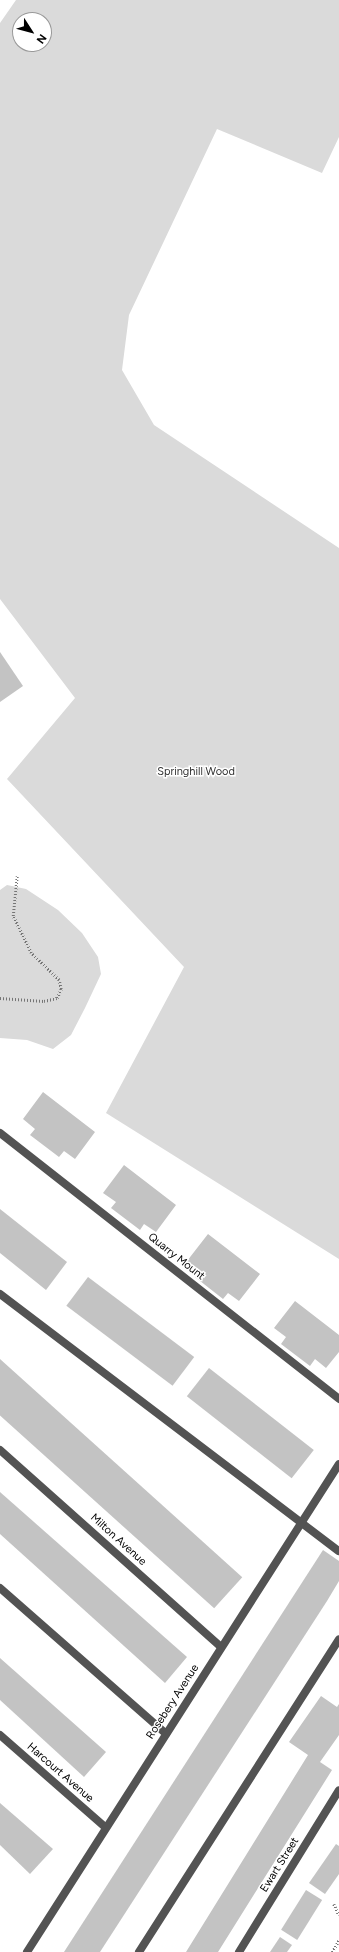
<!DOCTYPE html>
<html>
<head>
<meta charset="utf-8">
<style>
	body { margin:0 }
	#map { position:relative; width:339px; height:1952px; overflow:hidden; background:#fff; font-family:Figtree,sans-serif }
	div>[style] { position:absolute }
	.green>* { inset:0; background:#dadada }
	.building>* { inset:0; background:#c3c3c3; transform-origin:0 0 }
	.path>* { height:2.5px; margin-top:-1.25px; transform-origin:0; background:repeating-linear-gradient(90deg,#757575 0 1px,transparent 0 3px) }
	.service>* { height:8px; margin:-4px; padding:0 4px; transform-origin:4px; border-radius:4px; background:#535353 }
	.minor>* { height:8px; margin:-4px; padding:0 4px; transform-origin:4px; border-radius:4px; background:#535353 }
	span { translate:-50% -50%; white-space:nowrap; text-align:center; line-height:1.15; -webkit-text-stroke:3px #fff; paint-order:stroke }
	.park-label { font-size:11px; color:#313131 }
	.street-label { font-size:11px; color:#000 }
	.north { position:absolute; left:12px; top:12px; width:40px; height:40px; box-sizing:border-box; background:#fff; border:1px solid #999; border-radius:50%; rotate:126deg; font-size:11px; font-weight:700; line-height:16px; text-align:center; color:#000 }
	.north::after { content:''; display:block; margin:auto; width:14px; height:18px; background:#000; clip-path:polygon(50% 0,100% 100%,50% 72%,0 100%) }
</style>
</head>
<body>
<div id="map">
	<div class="green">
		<div style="clip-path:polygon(evenodd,16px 0,339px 0,339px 137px,322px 173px,217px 129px,129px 315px,122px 370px,154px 425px,339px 548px,339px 1259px,106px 1113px,184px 967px,7px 779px,75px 698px,0 599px,0 23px,16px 0,20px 20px,44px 20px,44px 44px,20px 44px,20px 20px)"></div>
		<div style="clip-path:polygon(7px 885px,26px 889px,58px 910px,82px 933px,98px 957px,101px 974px,85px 1008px,71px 1035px,53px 1049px,27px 1040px,0 1038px,0 890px)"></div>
	</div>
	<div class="building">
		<div style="clip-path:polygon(0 652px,23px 686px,0 702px)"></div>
		<div style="clip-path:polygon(43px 1092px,95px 1132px,75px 1159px,64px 1151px,59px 1157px,30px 1135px,35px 1129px,23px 1119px)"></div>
		<div style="clip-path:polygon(124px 1165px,176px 1205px,156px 1232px,144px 1224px,140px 1230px,111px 1208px,116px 1202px,103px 1193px)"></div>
		<div style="clip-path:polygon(0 1209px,67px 1262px,46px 1290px,0 1253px)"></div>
		<div style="clip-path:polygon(208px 1234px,260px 1274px,239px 1301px,228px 1293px,223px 1299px,195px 1277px,199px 1270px,187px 1261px)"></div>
		<div style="left:88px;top:1277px;width:133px;height:36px;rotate:37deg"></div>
		<div style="clip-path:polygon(295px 1301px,339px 1335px,339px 1352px,326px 1368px,315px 1359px,310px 1366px,281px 1344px,286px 1337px,274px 1328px)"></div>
		<div style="left:0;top:1359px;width:326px;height:42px;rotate:42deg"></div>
		<div style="left:209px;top:1368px;width:133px;height:36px;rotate:38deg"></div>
		<div style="clip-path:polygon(0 1492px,187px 1657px,165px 1683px,0 1534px)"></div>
		<div style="clip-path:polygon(323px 1550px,339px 1561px,339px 1581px,327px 1601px,100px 1952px,64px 1952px)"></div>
		<div style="clip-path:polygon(0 1658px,106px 1752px,84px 1777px,0 1700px)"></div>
		<div style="clip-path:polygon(321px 1696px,337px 1707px,339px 1704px,339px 1735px,320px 1762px,332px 1770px,218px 1952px,186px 1952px,308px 1755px,289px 1742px)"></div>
		<div style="clip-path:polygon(0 1803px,53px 1849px,30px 1874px,0 1845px)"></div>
		<div style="clip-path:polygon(336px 1844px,339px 1846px,339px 1874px,325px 1894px,309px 1883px)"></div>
		<div style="left:306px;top:1890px;width:19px;height:47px;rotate:32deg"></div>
		<div style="clip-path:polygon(280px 1937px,292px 1945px,287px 1952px,270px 1952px)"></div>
	</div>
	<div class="path">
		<div style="left:0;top:998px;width:44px;rotate:3.9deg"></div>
		<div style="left:44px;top:1001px;width:13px;rotate:-13deg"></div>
		<div style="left:57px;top:998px;width:10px;rotate:-66deg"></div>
		<div style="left:61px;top:989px;width:9px;rotate:-103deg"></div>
		<div style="left:59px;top:980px;width:39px;rotate:-136deg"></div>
		<div style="left:31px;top:953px;width:41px;rotate:-115.9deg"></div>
		<div style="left:13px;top:916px;width:40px;rotate:-84.3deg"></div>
		<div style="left:334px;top:1904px;width:12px;rotate:66deg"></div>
		<div style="left:332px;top:1952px;width:14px;rotate:-60deg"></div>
	</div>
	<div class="service">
		<div style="left:0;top:1294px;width:425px;rotate:37.2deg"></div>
		<div style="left:0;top:1588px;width:221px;rotate:41.3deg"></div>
		<div style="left:139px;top:1952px;width:371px;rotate:-57.4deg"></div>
	</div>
	<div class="minor">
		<div style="left:0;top:1133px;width:431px;rotate:38.1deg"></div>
		<div style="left:0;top:1450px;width:296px;rotate:41.7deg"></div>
		<div style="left:0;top:1735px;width:140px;rotate:41.2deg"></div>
		<div style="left:27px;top:1952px;width:579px;rotate:-57.41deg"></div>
		<div style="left:239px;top:1952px;width:190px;rotate:-58.3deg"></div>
	</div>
	<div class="park-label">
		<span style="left:196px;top:772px">Springhill Wood</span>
	</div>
	<div class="street-label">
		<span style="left:176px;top:1257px;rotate:38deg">Quarry Mount</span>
		<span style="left:118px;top:1540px;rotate:42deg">Milton Avenue</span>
		<span style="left:173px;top:1702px;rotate:-57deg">Rosebery Avenue</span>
		<span style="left:60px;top:1773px;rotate:41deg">Harcourt Avenue</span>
		<span style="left:280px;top:1865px;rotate:-58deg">Ewart Street</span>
	</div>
	<div class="north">N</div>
</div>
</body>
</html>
